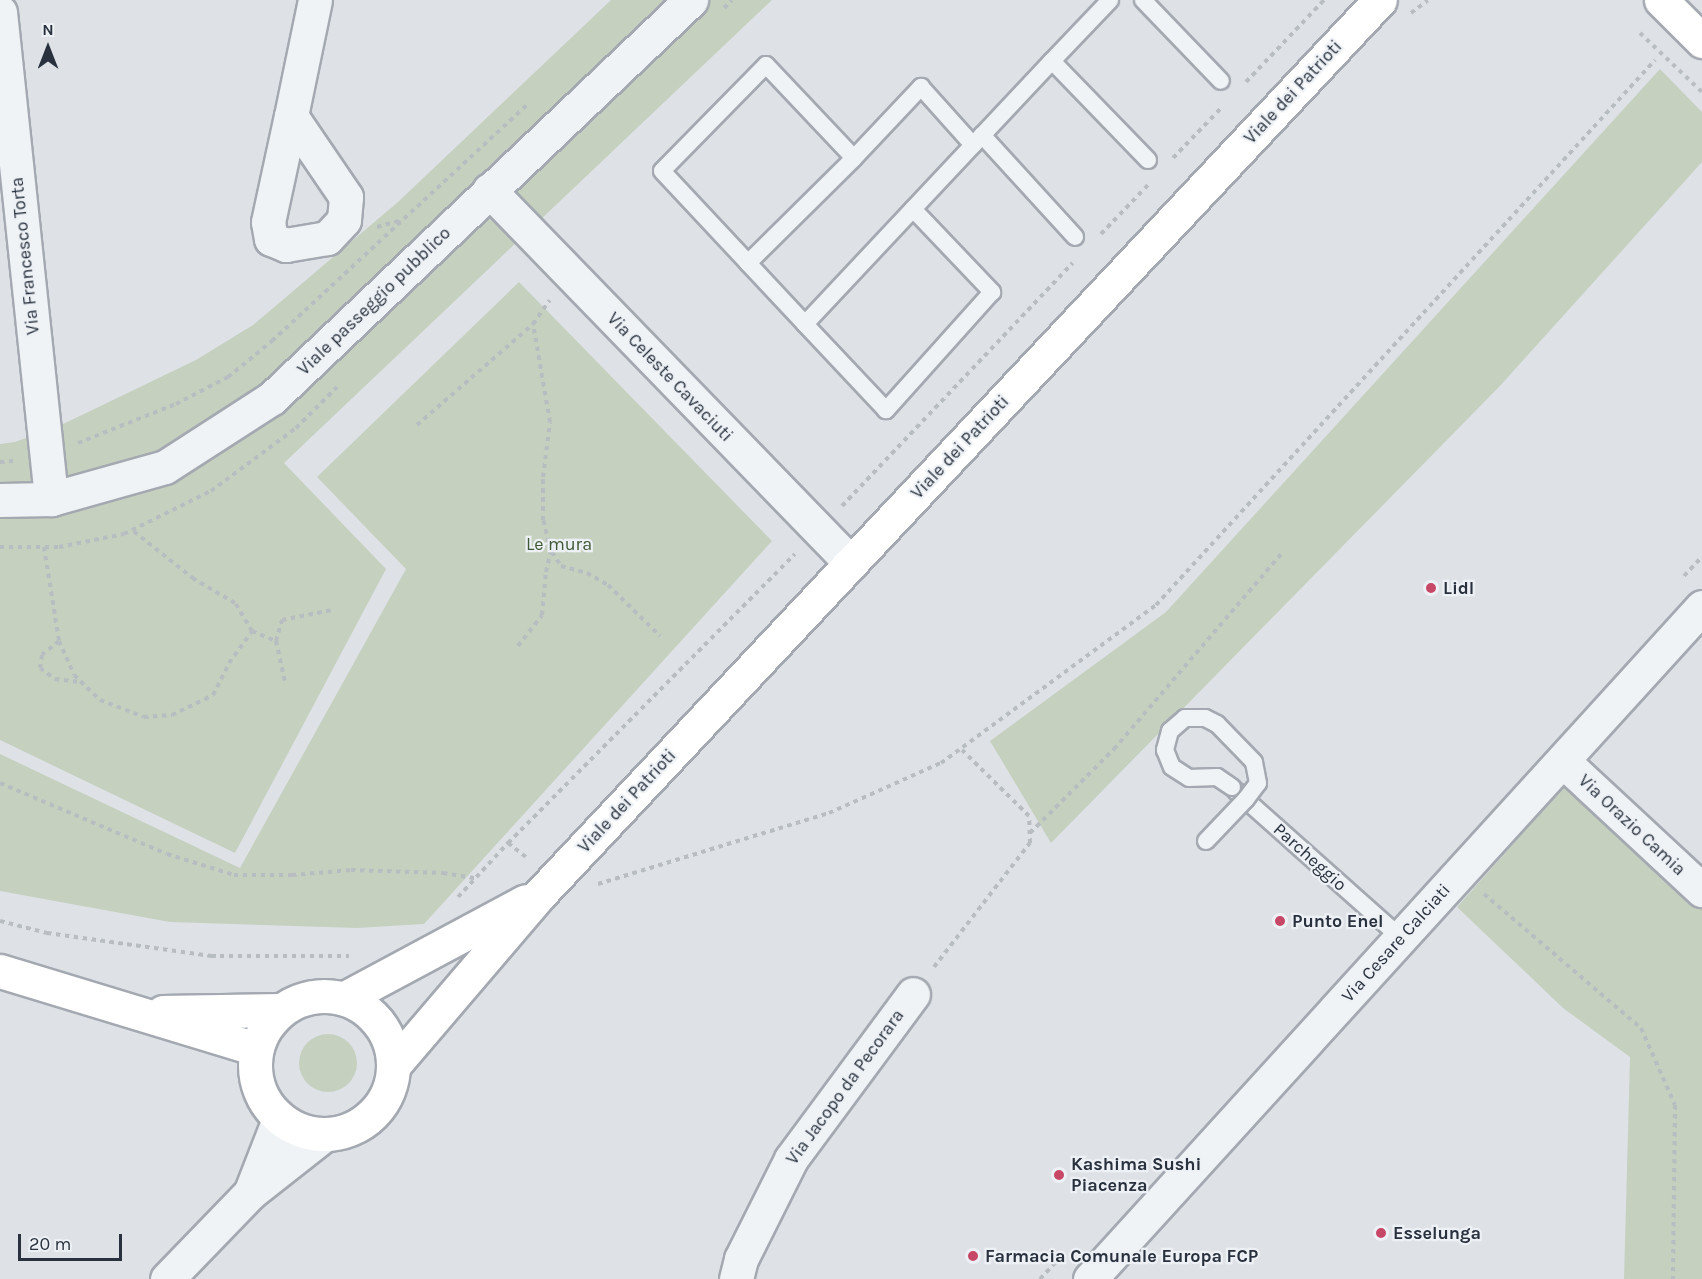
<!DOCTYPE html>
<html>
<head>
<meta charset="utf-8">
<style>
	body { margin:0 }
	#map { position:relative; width:1702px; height:1279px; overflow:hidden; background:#dee2e7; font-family:Karla,sans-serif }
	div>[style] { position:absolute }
	.green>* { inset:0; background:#c5d0bf }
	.round { border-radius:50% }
	.path>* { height:4px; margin-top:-2px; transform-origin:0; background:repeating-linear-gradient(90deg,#b8bdc1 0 4.5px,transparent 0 9px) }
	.roads { filter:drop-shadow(2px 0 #a4a9b1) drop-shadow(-2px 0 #a4a9b1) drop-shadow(0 2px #a4a9b1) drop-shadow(0 -2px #a4a9b1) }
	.lane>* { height:16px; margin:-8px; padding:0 8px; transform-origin:8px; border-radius:8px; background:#f0f3f5 }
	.street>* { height:33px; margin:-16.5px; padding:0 16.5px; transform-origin:16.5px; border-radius:16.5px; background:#f0f3f5 }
	.secondary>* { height:33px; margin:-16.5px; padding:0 16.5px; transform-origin:16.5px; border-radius:16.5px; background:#fff }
	.secondary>.ring { margin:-16.5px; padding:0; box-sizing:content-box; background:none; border:33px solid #fff; border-radius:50% }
	.path-bridge>* { height:4px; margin-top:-2px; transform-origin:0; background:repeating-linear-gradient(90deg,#b8bdc1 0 4.5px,transparent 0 9px) }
	.bridges { filter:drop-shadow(2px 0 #a4a9b1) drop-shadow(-2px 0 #a4a9b1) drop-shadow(0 2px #a4a9b1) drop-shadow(0 -2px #a4a9b1) }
	.lane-bridge>* { height:16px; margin:-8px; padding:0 8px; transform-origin:8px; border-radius:8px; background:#f0f3f5 }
	.dots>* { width:16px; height:16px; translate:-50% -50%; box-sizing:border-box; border:3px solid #edf1f5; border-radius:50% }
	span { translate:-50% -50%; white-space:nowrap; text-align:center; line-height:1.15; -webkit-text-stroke:4.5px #edf1f5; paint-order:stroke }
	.street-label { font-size:18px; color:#28313d }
	.park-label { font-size:18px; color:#3f5836 }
	.poi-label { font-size:18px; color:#28313d; font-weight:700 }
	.left { translate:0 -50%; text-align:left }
	.north { position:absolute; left:18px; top:18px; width:60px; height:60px; -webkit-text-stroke:4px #edf1f5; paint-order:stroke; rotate:0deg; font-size:16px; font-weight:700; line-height:24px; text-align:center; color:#28313d }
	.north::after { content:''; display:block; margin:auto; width:21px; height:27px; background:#28313d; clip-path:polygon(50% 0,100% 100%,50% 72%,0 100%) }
	.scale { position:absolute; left:18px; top:1234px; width:104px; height:27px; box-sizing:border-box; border:3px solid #28313d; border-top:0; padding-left:8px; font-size:18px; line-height:21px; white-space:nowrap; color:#28313d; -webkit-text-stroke:4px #edf1f5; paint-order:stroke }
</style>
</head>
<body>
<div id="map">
	<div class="green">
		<div style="clip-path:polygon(611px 0,772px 0,284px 463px,386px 569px,235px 853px,0 740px,0 444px,15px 442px,59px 426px,196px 360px,253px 325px,398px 202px)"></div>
		<div style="clip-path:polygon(1660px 69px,1702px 112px,1702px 162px,1499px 387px,1051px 843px,990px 741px,1166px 612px)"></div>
		<div style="clip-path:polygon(519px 282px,772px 541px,424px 924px,357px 928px,170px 922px,0 891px,0 754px,240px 868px,406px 569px,317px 477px)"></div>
		<div style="clip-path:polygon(1571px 779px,1702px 898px,1702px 1279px,1624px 1279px,1630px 1057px,1563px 1008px,1457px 907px)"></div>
		<div class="round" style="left:299px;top:1034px;width:58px;height:58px"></div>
	</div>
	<div class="path">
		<div style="left:724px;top:8px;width:11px;rotate:-45deg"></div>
		<div style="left:1411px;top:13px;width:21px;rotate:-37deg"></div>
		<div style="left:1246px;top:82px;width:113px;rotate:-46.4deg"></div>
		<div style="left:1173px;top:158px;width:71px;rotate:-46.1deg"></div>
		<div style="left:377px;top:227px;width:26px;rotate:-16deg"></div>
		<div style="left:1101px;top:234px;width:68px;rotate:-46.2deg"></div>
		<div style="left:417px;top:425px;width:154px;rotate:-41deg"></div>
		<div style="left:78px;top:443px;width:105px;rotate:-21.7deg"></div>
		<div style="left:176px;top:404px;width:59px;rotate:-27.4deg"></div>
		<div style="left:228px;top:377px;width:57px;rotate:-39.3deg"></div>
		<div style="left:272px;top:341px;width:350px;rotate:-42.8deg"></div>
		<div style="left:0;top:462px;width:13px;rotate:-4deg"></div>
		<div style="left:842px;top:506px;width:335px;rotate:-46.5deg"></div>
		<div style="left:0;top:547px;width:59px"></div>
		<div style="left:59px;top:547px;width:66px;rotate:-11.3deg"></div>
		<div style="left:124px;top:534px;width:97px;rotate:-26.3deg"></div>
		<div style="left:211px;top:491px;width:106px;rotate:-36.5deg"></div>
		<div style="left:296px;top:428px;width:58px;rotate:-45deg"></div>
		<div style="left:44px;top:547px;width:95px;rotate:80.9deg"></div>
		<div style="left:59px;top:641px;width:37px;rotate:66deg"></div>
		<div style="left:74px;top:675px;width:36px;rotate:44deg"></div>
		<div style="left:100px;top:700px;width:47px;rotate:21.1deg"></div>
		<div style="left:144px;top:717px;width:28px;rotate:-4deg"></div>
		<div style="left:172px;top:715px;width:46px;rotate:-26deg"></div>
		<div style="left:213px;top:695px;width:36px;rotate:-63deg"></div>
		<div style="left:229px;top:663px;width:39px;rotate:-54deg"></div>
		<div style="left:252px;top:631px;width:33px;rotate:-121deg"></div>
		<div style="left:235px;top:603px;width:48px;rotate:-149.7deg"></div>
		<div style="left:194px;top:579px;width:79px;rotate:-141.7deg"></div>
		<div style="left:552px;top:552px;width:17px;rotate:57deg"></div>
		<div style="left:561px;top:566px;width:27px;rotate:15deg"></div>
		<div style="left:587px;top:573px;width:24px;rotate:30deg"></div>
		<div style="left:608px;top:585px;width:73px;rotate:44.4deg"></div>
		<div style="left:1684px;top:576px;width:26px;rotate:-47deg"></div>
		<div style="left:252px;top:631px;width:26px;rotate:23deg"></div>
		<div style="left:276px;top:641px;width:22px;rotate:-74deg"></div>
		<div style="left:282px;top:620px;width:51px;rotate:-11.3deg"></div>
		<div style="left:59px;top:641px;width:22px;rotate:141deg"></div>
		<div style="left:42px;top:655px;width:13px;rotate:99deg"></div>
		<div style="left:40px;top:668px;width:19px;rotate:36deg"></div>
		<div style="left:55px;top:679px;width:26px;rotate:7deg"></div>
		<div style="left:276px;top:641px;width:42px;rotate:77.6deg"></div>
		<div style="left:518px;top:646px;width:39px;rotate:-52deg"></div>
		<div style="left:542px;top:615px;width:43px;rotate:-84.7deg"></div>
		<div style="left:546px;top:572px;width:22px;rotate:-77deg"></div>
		<div style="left:551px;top:551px;width:32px;rotate:-104deg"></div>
		<div style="left:543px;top:520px;width:43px;rotate:-90deg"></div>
		<div style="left:543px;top:477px;width:55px;rotate:-82.7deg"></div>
		<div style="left:550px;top:422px;width:99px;rotate:-99.8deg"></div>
		<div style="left:533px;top:324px;width:29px;rotate:-55deg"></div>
		<div style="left:0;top:783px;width:181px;rotate:23deg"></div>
		<div style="left:167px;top:854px;width:70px;rotate:17.4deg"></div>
		<div style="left:234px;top:875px;width:58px"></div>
		<div style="left:292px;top:875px;width:59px;rotate:-4.8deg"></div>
		<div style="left:351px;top:870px;width:92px;rotate:1.9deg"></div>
		<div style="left:443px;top:873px;width:33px;rotate:9deg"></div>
		<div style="left:1030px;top:833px;width:119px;rotate:-45deg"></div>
		<div style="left:1114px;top:749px;width:258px;rotate:-49.4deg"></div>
		<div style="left:508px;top:843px;width:407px;rotate:-45.2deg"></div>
		<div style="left:598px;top:884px;width:242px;rotate:-17.1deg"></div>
		<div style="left:829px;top:813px;width:123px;rotate:-24.1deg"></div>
		<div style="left:941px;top:763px;width:267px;rotate:-36.3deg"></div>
		<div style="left:1156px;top:605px;width:739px;rotate:-47.52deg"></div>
		<div style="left:1484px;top:894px;width:206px;rotate:40.5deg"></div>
		<div style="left:1641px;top:1028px;width:84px;rotate:66.2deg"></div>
		<div style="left:1675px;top:1105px;width:174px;rotate:90.7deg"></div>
		<div style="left:458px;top:897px;width:74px;rotate:-47.2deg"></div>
		<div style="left:508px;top:843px;width:24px;rotate:38deg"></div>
		<div style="left:0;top:921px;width:49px;rotate:14.3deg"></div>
		<div style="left:47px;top:933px;width:166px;rotate:8deg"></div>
		<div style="left:211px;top:956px;width:138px"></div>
		<div style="left:934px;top:967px;width:157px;rotate:-52.3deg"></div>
		<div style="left:1030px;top:843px;width:27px;rotate:-92deg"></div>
		<div style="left:1029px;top:816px;width:94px;rotate:-135.4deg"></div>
		<div style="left:1040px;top:1279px;width:34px;rotate:-47deg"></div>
	</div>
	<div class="roads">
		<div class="lane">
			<div style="left:1143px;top:0;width:112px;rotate:46.1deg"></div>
			<div style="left:1052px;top:61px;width:138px;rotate:45.9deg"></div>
			<div style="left:982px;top:135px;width:138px;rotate:47.6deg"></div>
			<div style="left:854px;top:158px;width:98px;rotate:-46.7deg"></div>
			<div style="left:921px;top:87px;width:78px;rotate:48.1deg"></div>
			<div style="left:913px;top:209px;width:115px;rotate:46.4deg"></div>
			<div style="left:992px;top:292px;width:159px;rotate:131.9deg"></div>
			<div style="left:886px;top:410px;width:118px;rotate:-133.3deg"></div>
			<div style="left:805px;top:324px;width:361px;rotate:-46.8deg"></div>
			<div style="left:1052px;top:61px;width:84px;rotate:-46.4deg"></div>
			<div style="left:748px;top:263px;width:149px;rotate:-44.7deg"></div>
			<div style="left:854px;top:158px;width:128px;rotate:-133.4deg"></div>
			<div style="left:766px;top:65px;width:148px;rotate:134.5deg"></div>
			<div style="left:662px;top:171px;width:126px;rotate:46.9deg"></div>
			<div style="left:748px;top:263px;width:83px;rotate:46.9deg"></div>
			<div style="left:1236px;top:791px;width:221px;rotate:41.7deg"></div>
		</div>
		<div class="street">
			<div style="left:0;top:12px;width:490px;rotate:84deg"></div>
			<div style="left:291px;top:116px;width:98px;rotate:55.8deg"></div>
			<div style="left:346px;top:197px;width:23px;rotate:95deg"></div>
			<div style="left:344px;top:220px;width:25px;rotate:133deg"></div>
			<div style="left:327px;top:238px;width:42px;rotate:170.3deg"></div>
			<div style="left:286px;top:245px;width:16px;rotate:-158deg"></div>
			<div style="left:271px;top:239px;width:17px;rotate:-100deg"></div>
			<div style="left:268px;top:222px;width:108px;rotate:-77.8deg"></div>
			<div style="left:291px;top:116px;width:118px;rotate:-78.3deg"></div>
			<div style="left:489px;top:190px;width:520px;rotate:45.86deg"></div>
			<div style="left:0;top:500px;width:51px;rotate:-1.1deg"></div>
			<div style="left:51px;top:499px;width:118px;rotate:-15.7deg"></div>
			<div style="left:165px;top:467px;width:127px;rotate:-32.8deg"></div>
			<div style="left:272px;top:398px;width:578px;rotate:-43.53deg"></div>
			<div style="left:1563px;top:761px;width:190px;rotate:42.9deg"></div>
			<div style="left:251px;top:1191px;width:77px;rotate:-68.7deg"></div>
			<div style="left:167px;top:1279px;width:120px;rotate:-46deg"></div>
			<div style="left:250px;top:1193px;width:95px;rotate:-38.2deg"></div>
			<div style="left:736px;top:1279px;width:21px;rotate:-76deg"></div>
			<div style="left:741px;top:1259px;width:112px;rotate:-63.4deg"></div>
			<div style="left:791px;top:1159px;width:205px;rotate:-53.5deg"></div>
			<div style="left:1090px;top:1279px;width:909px;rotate:-47.68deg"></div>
		</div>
		<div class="secondary">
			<div style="left:1661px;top:0;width:58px;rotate:45deg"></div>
			<div style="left:0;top:971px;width:268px;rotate:16.9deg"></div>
			<div class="ring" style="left:255px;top:996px;width:105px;height:105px"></div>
			<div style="left:345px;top:998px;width:205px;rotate:-28.2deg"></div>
			<div style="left:163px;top:1012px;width:117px;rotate:-1deg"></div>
			<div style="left:394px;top:1065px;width:226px;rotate:-49.5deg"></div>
			<div style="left:541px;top:893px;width:1225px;rotate:-46.79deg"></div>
		</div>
	</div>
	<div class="path-bridge">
		<div style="left:1640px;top:33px;width:86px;rotate:43.6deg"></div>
	</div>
	<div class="bridges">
		<div class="lane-bridge">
			<div style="left:1206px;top:841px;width:58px;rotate:-46.4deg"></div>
			<div style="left:1246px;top:799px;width:20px;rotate:-53deg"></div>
			<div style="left:1258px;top:783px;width:21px;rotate:-101deg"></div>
			<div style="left:1254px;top:762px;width:53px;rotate:-134.2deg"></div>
			<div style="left:1217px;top:724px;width:13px;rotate:-153deg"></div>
			<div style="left:1205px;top:718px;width:20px;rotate:180deg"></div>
			<div style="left:1185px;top:718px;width:20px;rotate:139deg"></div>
			<div style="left:1170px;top:731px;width:20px;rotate:105deg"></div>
			<div style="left:1165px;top:750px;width:18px;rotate:68deg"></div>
			<div style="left:1172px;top:767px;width:20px;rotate:33deg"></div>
			<div style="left:1189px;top:778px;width:28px;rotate:-2deg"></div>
			<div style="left:1217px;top:777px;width:18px;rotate:34deg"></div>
		</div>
	</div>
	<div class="dots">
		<div style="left:1431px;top:588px;background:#c74866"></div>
		<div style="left:1280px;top:921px;background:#c74866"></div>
		<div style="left:1059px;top:1175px;background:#c74866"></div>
		<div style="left:1381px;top:1233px;background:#c74866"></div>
		<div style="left:973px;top:1256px;background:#c74866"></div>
	</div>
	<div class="street-label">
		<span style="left:1293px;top:92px;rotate:-47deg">Viale dei Patrioti</span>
		<span style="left:25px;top:256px;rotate:-96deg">Via Francesco Torta</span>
		<span style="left:374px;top:301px;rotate:-44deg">Viale passeggio pubblico</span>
		<span style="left:670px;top:377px;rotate:46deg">Via Celeste Cavaciuti</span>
		<span style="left:960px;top:447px;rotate:-47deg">Viale dei Patrioti</span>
		<span style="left:627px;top:801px;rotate:-47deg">Viale dei Patrioti</span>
		<span style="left:1632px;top:825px;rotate:43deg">Via Orazio Camia</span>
		<span style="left:1310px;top:857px;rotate:42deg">Parcheggio</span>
		<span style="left:1396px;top:943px;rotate:-48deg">Via Cesare Calciati</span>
		<span style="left:845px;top:1087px;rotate:-54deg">Via Jacopo da Pecorara</span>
	</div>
	<div class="park-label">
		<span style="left:559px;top:544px">Le mura</span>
	</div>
	<div class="poi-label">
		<span class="left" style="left:1443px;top:588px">Lidl</span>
		<span class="left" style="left:1292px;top:921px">Punto Enel</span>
		<span class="left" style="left:1071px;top:1175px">Kashima Sushi<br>Piacenza</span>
		<span class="left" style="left:1393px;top:1233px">Esselunga</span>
		<span class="left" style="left:985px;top:1256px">Farmacia Comunale Europa FCP</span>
	</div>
	<div class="north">N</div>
	<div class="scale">20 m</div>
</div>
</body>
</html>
